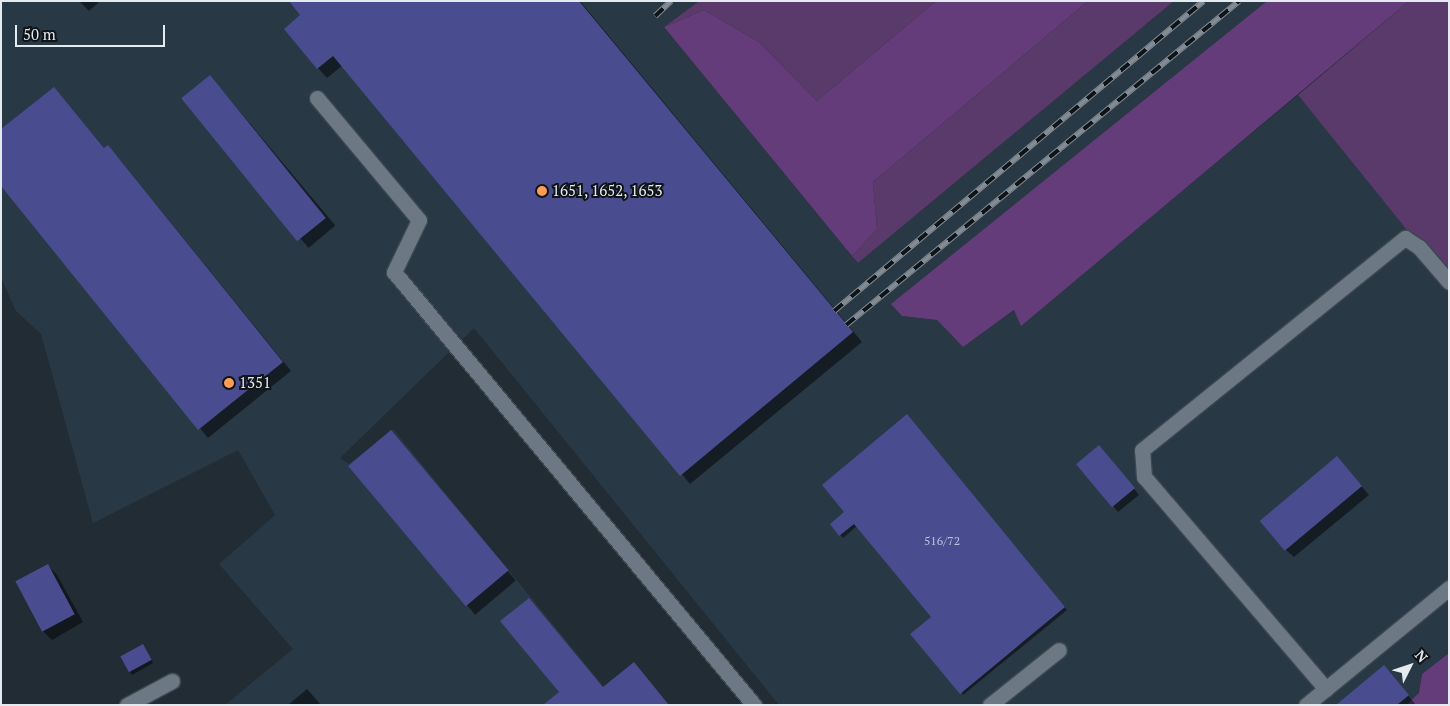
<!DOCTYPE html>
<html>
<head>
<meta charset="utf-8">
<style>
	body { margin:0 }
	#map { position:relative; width:1450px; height:706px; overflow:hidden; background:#212c35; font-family:"PT Serif",serif }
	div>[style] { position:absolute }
	.built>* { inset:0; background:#293845 }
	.green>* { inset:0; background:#593a6a }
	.forest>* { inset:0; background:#643c7a }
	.shadow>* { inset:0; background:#0007; transform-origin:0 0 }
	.building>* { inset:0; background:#494c8e; transform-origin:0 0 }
	.roads { filter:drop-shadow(1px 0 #3e474f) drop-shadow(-1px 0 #3e474f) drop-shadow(0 1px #3e474f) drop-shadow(0 -1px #3e474f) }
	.minor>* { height:15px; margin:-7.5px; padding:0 7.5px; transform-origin:7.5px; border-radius:7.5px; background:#6c7883 }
	.rail>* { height:5.5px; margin-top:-2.75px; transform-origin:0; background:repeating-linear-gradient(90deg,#0f1418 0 11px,#838c94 0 22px); box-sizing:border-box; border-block:1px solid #838c94 }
	.dots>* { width:14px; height:14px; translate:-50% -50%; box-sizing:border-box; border:2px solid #0f1418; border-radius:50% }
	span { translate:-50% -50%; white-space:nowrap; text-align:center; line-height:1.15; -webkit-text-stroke:4px #0f1418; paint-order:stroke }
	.number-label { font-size:12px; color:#bcc2d8 }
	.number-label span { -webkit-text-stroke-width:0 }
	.poi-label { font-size:15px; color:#e3eaf0 }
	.left { translate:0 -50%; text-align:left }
	.frame { position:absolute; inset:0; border:2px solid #e3eaf0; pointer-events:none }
	.north { position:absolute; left:1385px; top:641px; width:50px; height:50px; -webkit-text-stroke:4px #0f1418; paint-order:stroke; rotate:49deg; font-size:14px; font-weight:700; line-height:20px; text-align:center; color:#e3eaf0 }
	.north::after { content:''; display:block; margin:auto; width:18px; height:22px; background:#e3eaf0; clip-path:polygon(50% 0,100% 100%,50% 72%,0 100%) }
	.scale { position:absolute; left:15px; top:25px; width:150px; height:22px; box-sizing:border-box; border:2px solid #e3eaf0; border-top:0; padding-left:6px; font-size:15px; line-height:18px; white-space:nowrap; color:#e3eaf0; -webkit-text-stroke:4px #0f1418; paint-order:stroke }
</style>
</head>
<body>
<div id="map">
	<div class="built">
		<div style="clip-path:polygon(1px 1px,699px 1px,664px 27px,858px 263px,1174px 1px,1267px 1px,892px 304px,902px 316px,937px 320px,963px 347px,1015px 310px,1021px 325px,1298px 95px,1449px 277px,1449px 653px,1422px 674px,1419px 693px,1406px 705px,779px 705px,474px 328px,340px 458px,349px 464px,393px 429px,619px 705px,225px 705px,293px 649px,219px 564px,275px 515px,238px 450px,93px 523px,41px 334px,16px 311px,1px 278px)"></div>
	</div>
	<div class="green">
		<div style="clip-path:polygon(699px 1px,936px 1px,817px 101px,759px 42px,704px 10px,664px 27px)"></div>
		<div style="clip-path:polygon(1088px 1px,1174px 1px,858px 263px,852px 256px,877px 229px,873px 182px)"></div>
		<div style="clip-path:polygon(1409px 1px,1449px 1px,1449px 282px,1298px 95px)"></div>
	</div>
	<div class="forest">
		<div style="clip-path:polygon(936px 1px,1088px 1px,873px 182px,877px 229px,852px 256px,664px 27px,704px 10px,759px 42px,817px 101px)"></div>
		<div style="clip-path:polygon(1267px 1px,1409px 1px,1021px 326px,1014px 310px,963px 347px,937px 320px,902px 316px,891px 304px)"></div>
		<div style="clip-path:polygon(1449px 653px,1449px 705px,1406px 705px,1419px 693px,1422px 674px)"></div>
	</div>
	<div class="shadow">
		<div style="clip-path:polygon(79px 1px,100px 1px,89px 11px)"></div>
		<div style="clip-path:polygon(290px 1px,580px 1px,862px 342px,690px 484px,343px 65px,327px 78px,318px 68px,285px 29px,302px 16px)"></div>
		<div style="left:210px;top:76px;width:195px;height:35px;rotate:50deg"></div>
		<div style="clip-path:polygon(54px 88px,105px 149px,116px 155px,291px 371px,208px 438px,1px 184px)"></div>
		<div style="clip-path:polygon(909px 419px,1067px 610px,963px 695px,933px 617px,857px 526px,843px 538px,831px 524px,846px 512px)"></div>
		<div style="left:391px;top:432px;width:194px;height:53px;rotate:50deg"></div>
		<div style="clip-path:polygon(1105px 453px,1139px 495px,1118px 512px,1078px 464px)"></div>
		<div style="clip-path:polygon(1337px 457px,1369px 495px,1294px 557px,1285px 549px)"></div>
		<div style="clip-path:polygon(48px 566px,57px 575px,83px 622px,52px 640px,43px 631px)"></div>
		<div style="clip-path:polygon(529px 599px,604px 688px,634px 664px,669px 705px,546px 705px,560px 692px)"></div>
		<div style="clip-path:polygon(145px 648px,153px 663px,132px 675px,121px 658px)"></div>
		<div style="clip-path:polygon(1392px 676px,1416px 705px,1338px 705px)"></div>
		<div style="clip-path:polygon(307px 689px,321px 705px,288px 705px)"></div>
	</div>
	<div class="building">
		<div style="clip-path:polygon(289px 1px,579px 1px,853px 332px,680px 476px,333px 56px,317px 69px,284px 29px,300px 15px)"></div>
		<div style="left:210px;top:75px;width:184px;height:37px;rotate:51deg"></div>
		<div style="clip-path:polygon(54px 87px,104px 148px,108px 145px,283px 362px,198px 430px,1px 186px,1px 129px)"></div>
		<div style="clip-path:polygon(907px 414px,1065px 607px,960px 694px,910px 634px,931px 617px,854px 524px,839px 536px,830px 524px,844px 512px,822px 485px)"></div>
		<div style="left:391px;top:430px;width:183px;height:56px;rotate:50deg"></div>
		<div style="left:1099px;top:445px;width:56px;height:30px;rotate:50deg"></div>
		<div style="left:1337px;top:456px;width:39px;height:101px;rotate:50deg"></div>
		<div style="left:48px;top:564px;width:57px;height:37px;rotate:62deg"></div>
		<div style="clip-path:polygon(529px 598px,603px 687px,634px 662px,669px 705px,543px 705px,559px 692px,500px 621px)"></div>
		<div style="left:143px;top:644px;width:18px;height:26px;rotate:61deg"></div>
		<div style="clip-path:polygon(1384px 665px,1409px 695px,1397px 705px,1336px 705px)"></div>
	</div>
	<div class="roads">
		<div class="minor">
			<div style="left:317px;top:98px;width:159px;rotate:50.1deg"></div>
			<div style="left:419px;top:220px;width:58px;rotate:115.7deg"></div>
			<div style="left:394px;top:272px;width:563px;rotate:50.26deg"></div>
			<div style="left:1326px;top:689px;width:279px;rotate:-130.6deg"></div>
			<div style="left:1144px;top:477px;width:27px;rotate:-94deg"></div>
			<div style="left:1142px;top:450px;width:338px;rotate:-38.9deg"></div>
			<div style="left:1405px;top:238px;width:17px;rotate:33deg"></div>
			<div style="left:1419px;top:247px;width:46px;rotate:49.4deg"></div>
			<div style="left:127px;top:705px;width:51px;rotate:-28.1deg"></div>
			<div style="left:990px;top:705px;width:88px;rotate:-38.6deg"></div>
			<div style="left:1306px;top:705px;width:185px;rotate:-39.3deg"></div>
		</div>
	</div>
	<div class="rail">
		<div style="left:655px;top:16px;width:22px;rotate:-43deg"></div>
		<div style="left:834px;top:311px;width:482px;rotate:-40deg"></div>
		<div style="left:846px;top:325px;width:509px;rotate:-39.5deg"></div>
	</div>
	<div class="dots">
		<div style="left:542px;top:191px;background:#fe9c58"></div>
		<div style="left:229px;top:383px;background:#fe9c58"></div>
	</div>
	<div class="number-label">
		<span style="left:942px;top:541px">516/72</span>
	</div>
	<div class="poi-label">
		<span class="left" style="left:552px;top:191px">1651, 1652, 1653</span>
		<span class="left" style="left:239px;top:383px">1351</span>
	</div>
	<div class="frame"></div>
	<div class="north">N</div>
	<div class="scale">50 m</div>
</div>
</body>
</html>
